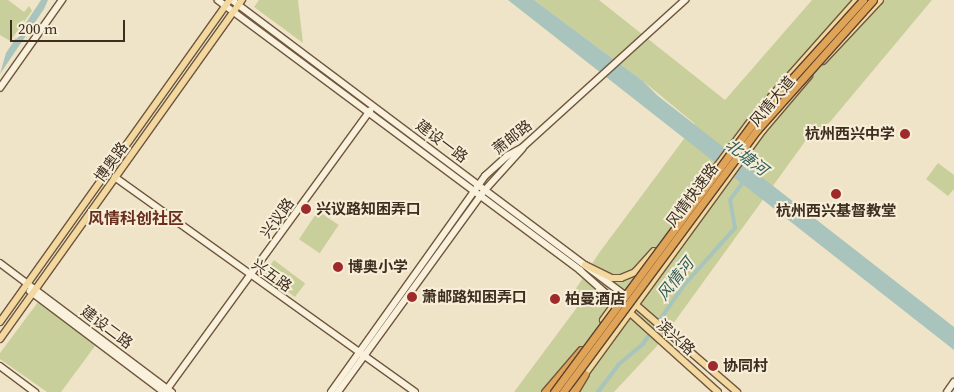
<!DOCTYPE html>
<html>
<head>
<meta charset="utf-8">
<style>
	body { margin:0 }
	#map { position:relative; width:954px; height:392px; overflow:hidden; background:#f0e4c8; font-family:"Source Serif 4","Noto Sans SC",serif }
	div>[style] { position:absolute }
	.green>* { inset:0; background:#c9cf9b; transform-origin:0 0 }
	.water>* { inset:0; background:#a9c4bc }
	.canal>* { height:4px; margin:-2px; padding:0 2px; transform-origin:2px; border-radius:2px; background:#a9c4bc }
	.roads { filter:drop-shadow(1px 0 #6f573f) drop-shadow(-1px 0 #6f573f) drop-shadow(0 1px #6f573f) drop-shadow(0 -1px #6f573f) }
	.secondary>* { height:5.5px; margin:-2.75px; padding:0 2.75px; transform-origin:2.75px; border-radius:2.75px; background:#faf1dc }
	.primary>* { height:6px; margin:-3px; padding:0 3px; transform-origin:3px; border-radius:3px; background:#f3d9a0 }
	.highway>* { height:7px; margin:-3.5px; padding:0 3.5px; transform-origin:3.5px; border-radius:3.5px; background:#e0a458 }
	.bridges { filter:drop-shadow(1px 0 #5b4430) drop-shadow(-1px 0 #5b4430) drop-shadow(0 1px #5b4430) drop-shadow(0 -1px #5b4430) }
	.highway-bridge>* { height:7px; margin:-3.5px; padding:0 3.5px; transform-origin:3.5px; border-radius:3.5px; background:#e0a458 }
	.dots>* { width:14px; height:14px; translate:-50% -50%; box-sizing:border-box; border:2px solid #f7eed8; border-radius:50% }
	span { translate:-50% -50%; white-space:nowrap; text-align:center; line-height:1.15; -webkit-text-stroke:4px #f7eed8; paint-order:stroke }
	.street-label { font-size:15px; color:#3d2e20 }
	.poi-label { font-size:15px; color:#3d2e20; font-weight:700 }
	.right { translate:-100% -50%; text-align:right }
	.left { translate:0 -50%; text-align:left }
	.water-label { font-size:16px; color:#2f5d5a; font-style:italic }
	.neighbourhood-label { font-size:16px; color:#6b2e1e; font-weight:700 }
	.scale { position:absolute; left:10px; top:20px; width:115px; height:22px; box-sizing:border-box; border:2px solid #3d2e20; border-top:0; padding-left:6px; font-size:15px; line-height:18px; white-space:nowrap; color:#3d2e20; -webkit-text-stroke:4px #f7eed8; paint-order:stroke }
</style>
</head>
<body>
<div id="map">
	<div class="green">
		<div style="clip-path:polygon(0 0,8px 0,24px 12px,29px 6px,32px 11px,10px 41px,0 35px)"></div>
		<div style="clip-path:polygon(259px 0,298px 0,303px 43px,254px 7px)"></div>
		<div style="clip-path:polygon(534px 0,599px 0,725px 100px,812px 0,932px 0,830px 122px,809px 136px,657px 346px,614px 392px,514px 392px,578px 306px,575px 290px,599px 253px,695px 124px,643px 81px)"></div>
		<div style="clip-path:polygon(938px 163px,954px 175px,954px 189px,948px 196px,926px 179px)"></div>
		<div style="left:318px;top:211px;width:25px;height:34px;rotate:34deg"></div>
		<div style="left:274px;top:260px;width:39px;height:17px;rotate:37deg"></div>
		<div style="clip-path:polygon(41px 298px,98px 342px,61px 392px,47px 392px,0 359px,0 353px)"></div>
	</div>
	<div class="water">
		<div style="clip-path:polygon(41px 0,48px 0,44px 9px,0 74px,6px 53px)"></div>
		<div style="clip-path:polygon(508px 0,534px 0,643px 81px,658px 96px,954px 327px,954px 350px)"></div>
	</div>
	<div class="canal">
		<div style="left:598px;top:392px;width:34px;rotate:-53deg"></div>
		<div style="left:618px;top:365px;width:33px;rotate:-40deg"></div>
		<div style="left:643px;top:344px;width:72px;rotate:-55.2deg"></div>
		<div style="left:684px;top:285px;width:76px;rotate:-48.2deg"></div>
		<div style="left:735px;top:228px;width:28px;rotate:-100deg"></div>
		<div style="left:730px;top:200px;width:26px;rotate:-54deg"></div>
	</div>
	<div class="roads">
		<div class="secondary">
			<div style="left:218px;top:0;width:452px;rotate:36.7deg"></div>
			<div style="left:580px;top:270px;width:48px;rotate:41.6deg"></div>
			<div style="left:232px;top:0;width:493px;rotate:36.9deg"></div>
			<div style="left:0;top:88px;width:108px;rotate:-54.8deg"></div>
			<div style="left:115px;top:177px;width:369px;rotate:35.6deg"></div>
			<div style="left:0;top:263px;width:215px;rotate:36.9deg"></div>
			<div style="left:30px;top:291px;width:168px;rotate:37deg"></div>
			<div style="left:0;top:366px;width:44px;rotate:36.6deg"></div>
			<div style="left:165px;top:392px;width:348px;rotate:-53.9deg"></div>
			<div style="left:331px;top:392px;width:265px;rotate:-54.5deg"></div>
			<div style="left:485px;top:176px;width:30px;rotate:-42deg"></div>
			<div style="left:507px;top:156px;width:18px;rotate:-29deg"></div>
			<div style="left:523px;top:147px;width:219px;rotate:-42.2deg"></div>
			<div style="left:338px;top:392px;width:250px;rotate:-54deg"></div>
			<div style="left:485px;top:190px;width:55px;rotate:-47.9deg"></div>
			<div style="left:947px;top:392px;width:12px;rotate:-55deg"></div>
		</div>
		<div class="primary">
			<div style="left:823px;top:61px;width:83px;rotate:-46.9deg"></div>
			<div style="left:761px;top:108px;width:144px;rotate:-48.4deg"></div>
			<div style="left:680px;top:216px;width:126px;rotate:-53.4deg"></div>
			<div style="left:585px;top:265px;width:30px;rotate:26deg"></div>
			<div style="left:612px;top:278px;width:9px"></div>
			<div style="left:621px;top:278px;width:15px;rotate:-23deg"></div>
			<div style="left:635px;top:272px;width:28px;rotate:-48deg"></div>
			<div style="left:635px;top:304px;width:135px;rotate:40.8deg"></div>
			<div style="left:628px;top:311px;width:121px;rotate:42deg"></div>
			<div style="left:603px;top:320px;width:32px;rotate:-54deg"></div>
			<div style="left:0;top:322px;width:396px;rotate:-54.5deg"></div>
			<div style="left:0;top:339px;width:417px;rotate:-54.5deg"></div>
			<div style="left:567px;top:392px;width:25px;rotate:-45deg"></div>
			<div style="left:585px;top:374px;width:302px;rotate:-53.9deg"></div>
			<div style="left:763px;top:130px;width:71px;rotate:-49.6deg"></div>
		</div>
		<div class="highway">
			<div style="left:545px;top:392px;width:55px;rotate:-49.4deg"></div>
			<div style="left:574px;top:392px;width:21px;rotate:-59deg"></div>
		</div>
	</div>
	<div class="bridges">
		<div class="highway-bridge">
			<div style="left:554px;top:392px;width:345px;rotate:-53.5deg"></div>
			<div style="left:759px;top:115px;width:155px;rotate:-47.9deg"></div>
			<div style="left:563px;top:392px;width:326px;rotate:-53.5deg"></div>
			<div style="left:757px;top:130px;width:174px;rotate:-48.3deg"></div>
		</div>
	</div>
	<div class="dots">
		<div style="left:905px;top:134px;background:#9e2a2b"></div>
		<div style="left:836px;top:194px;background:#9e2a2b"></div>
		<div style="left:306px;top:209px;background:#9e2a2b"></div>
		<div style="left:338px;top:267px;background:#9e2a2b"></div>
		<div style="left:412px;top:297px;background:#9e2a2b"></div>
		<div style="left:555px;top:299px;background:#9e2a2b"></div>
		<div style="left:713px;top:366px;background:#9e2a2b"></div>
	</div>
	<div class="street-label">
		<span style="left:772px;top:101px;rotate:-50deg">风情大道</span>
		<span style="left:512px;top:137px;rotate:-38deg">萧邮路</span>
		<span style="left:442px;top:141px;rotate:37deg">建设一路</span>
		<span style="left:111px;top:162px;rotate:-54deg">博奥路</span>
		<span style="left:692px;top:195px;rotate:-53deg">风情快速路</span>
		<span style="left:277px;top:218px;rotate:-54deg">兴议路</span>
		<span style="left:272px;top:275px;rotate:35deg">兴五路</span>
		<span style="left:107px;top:327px;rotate:37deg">建设二路</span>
		<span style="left:676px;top:337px;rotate:42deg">滨兴路</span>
	</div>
	<div class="poi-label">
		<span class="right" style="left:895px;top:134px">杭州西兴中学</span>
		<span class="left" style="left:316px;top:209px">兴议路知困弄口</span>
		<span style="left:836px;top:211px">杭州西兴基督教堂</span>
		<span class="left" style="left:348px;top:267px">博奥小学</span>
		<span class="left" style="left:422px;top:297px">萧邮路知困弄口</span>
		<span class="left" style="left:565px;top:299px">柏曼酒店</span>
		<span class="left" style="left:723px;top:366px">协同村</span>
	</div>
	<div class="water-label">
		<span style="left:747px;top:157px;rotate:38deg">北塘河</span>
		<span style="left:675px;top:279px;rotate:-52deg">风情河</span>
	</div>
	<div class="neighbourhood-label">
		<span style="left:136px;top:218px">风情科创社区</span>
	</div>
	<div class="scale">200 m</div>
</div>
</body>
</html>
